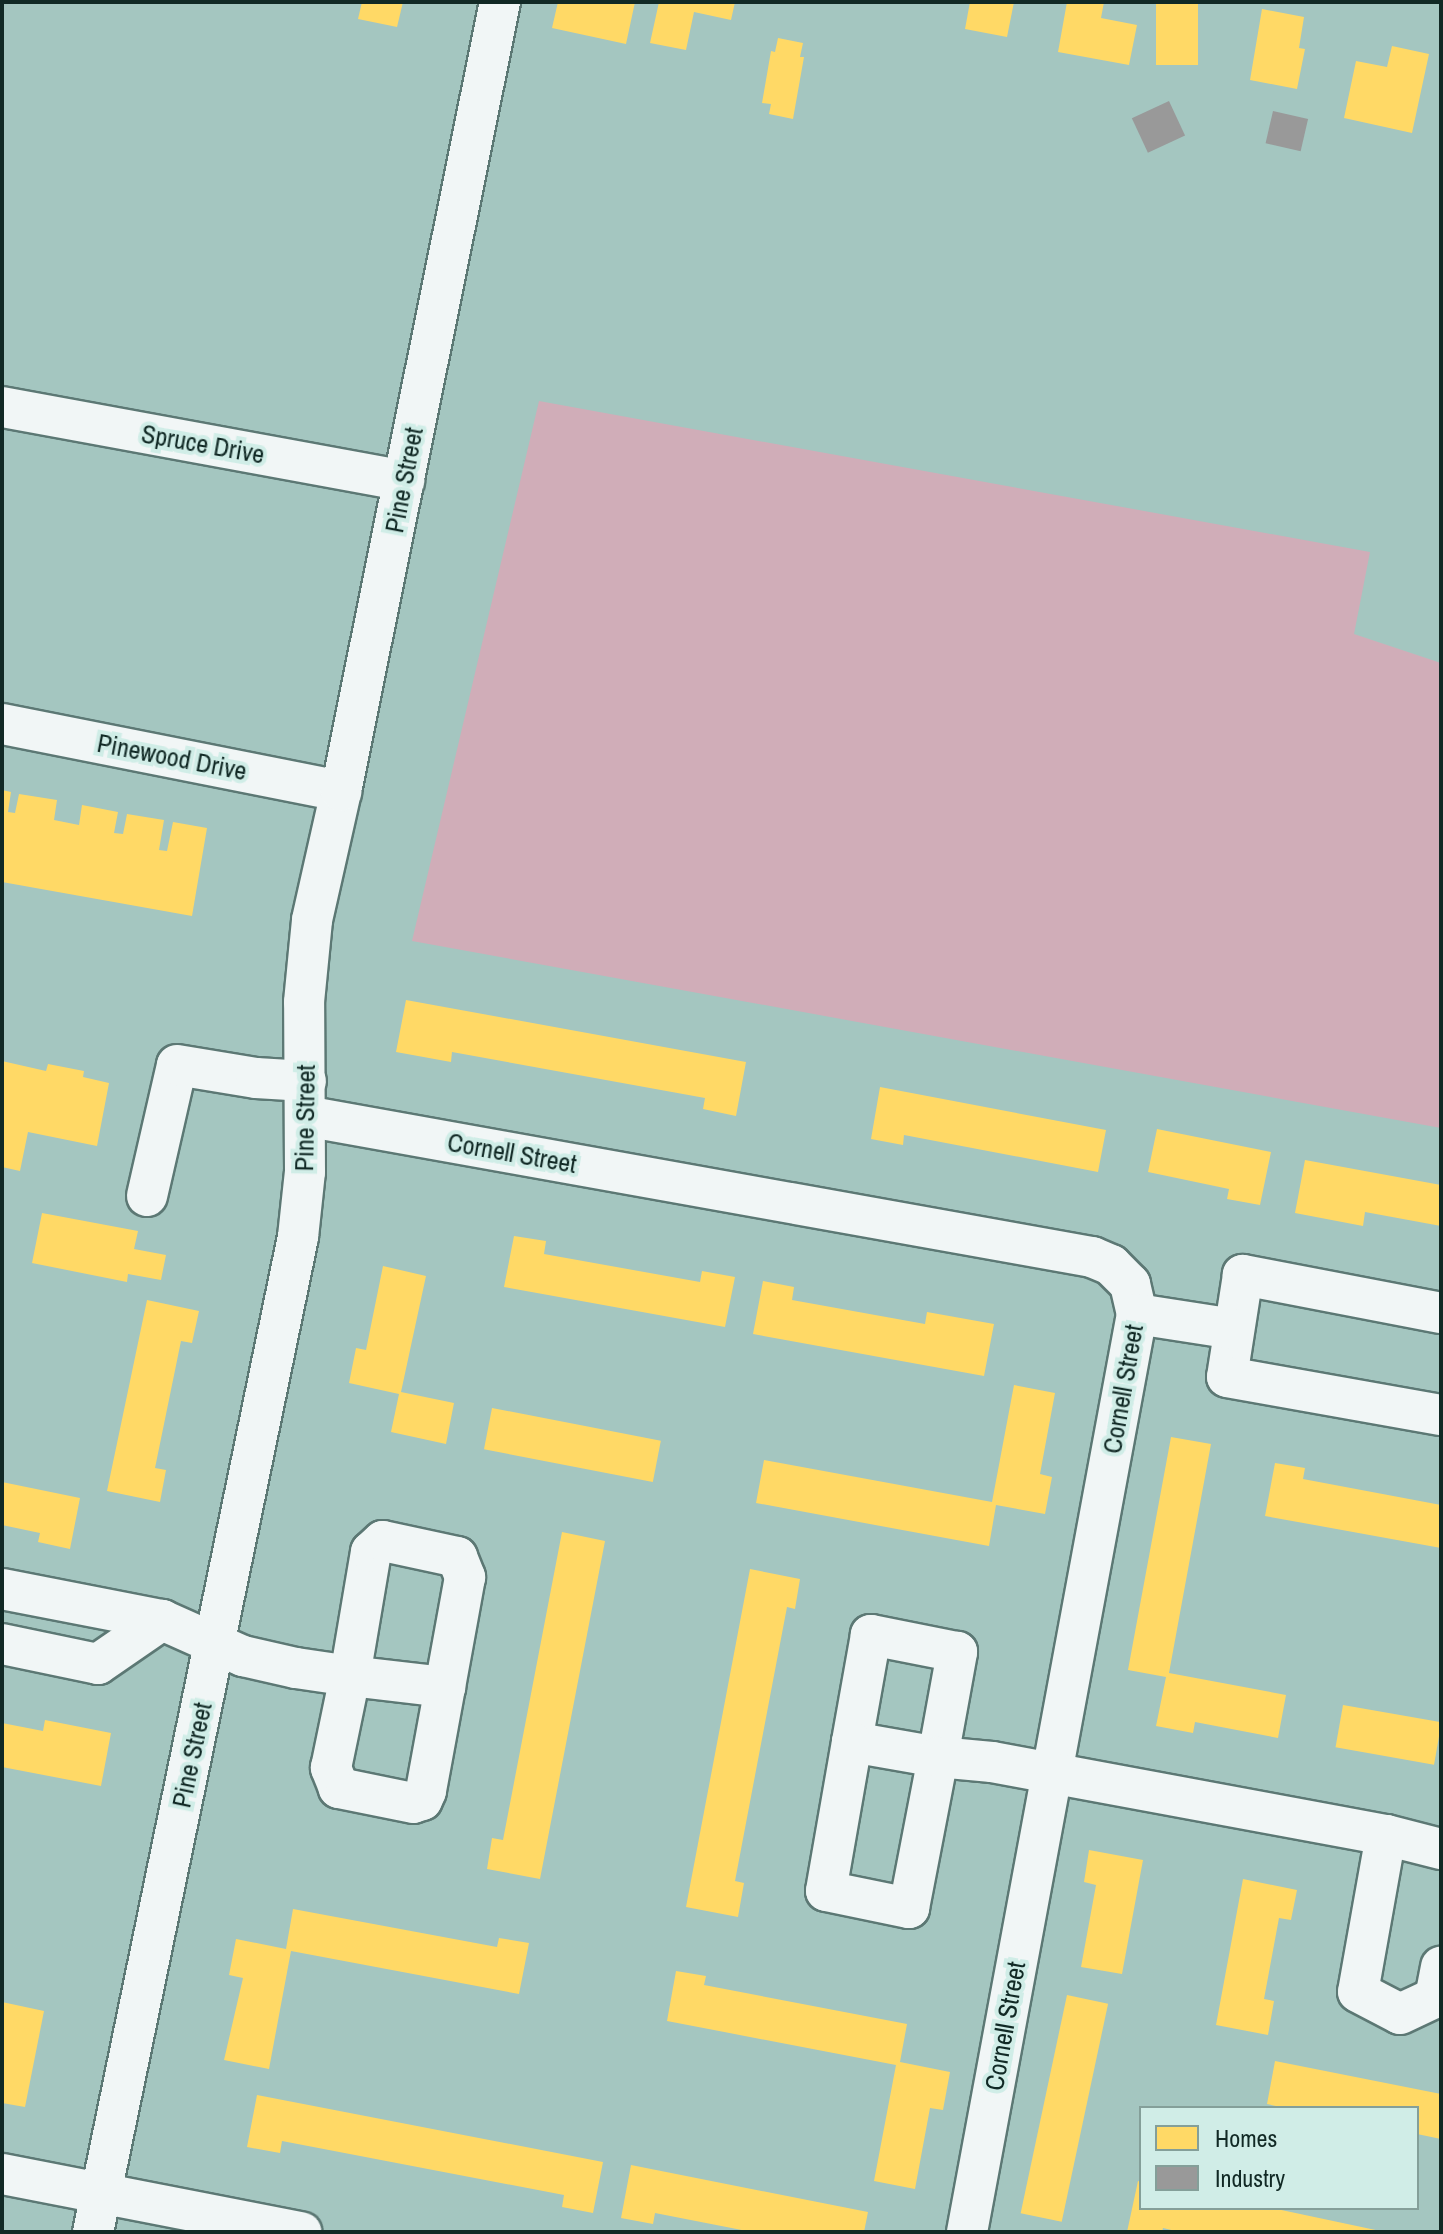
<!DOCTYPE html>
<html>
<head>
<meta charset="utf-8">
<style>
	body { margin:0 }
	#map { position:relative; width:1443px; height:2234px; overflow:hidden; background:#a4c6c0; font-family:"Archivo Narrow",sans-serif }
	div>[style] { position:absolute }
	.green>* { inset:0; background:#d0adb8 }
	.homes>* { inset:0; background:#ffd966; transform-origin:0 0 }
	.industry>* { inset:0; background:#999; transform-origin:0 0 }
	.roads { filter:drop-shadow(2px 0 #5c7874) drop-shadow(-2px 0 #5c7874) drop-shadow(0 2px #5c7874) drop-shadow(0 -2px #5c7874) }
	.minor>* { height:40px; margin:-20px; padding:0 20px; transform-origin:20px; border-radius:20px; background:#f1f6f6 }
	span { translate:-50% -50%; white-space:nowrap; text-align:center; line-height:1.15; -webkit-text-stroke:8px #d0ede7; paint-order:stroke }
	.street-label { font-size:26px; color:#112925 }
	.frame { position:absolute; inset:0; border:4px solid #112925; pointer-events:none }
	.legend { position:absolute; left:1139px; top:2106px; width:280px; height:104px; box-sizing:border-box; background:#d0ede7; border:2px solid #849f99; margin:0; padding:10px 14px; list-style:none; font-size:24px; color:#112925 }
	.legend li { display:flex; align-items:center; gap:16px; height:40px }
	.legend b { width:40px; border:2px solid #849f99 }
</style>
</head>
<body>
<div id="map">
	<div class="green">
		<div style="clip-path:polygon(539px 401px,1370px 552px,1354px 634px,1441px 663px,1441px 1128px,412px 941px)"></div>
	</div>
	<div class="homes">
		<div style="clip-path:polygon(362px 2px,403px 2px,397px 27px,358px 19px)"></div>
		<div style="clip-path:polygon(558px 2px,635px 2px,626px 44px,552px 28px)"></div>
		<div style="clip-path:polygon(659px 2px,735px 2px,731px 20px,694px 12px,686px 50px,650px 43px)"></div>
		<div style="clip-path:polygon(970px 2px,1014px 2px,1007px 37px,965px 29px)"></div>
		<div style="clip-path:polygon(1067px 2px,1104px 2px,1101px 18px,1137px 25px,1129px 65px,1058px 52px)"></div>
		<div style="left:1156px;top:2px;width:42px;height:63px"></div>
		<div style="clip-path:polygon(1262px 9px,1304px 17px,1299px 48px,1305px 49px,1297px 89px,1250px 80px)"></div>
		<div style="clip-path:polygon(778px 38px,803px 43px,800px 57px,804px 57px,793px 119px,769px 114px,771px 104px,762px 103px,771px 51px,775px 52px)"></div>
		<div style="clip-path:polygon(1392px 46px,1429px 54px,1412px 133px,1344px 118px,1356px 61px,1387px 67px)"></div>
		<div style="clip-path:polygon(2px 790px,11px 792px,8px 812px,15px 813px,19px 794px,57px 800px,54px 820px,79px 825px,82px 805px,118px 812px,114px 833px,123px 834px,127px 814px,164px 820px,159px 850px,167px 851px,173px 822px,207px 828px,192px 916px,2px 882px)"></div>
		<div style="clip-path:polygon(406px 1000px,746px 1062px,736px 1116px,703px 1109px,705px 1098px,452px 1052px,451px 1062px,396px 1052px)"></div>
		<div style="clip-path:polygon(2px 1061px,46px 1071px,48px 1064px,84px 1071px,83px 1077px,109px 1083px,97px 1146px,28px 1132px,20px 1171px,2px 1167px)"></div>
		<div style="clip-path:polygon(880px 1087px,1106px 1130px,1098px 1172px,904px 1135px,903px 1145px,871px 1139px)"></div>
		<div style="clip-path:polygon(1157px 1129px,1271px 1152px,1260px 1205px,1227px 1199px,1229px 1189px,1148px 1172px)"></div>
		<div style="clip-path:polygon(1305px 1160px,1441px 1185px,1441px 1226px,1365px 1212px,1363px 1226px,1295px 1213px)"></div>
		<div style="clip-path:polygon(42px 1213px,138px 1231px,134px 1249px,166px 1255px,161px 1280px,128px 1274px,127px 1282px,32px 1263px)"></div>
		<div style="clip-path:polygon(514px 1236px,546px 1241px,544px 1254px,700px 1282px,702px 1271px,735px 1277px,725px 1327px,504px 1287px)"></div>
		<div style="clip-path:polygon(383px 1266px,426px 1276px,401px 1392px,454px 1403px,446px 1444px,391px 1432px,399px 1394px,349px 1383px,356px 1348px,366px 1350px)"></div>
		<div style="clip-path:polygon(763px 1281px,794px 1287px,792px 1300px,925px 1324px,927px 1312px,994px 1324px,984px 1376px,753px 1334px)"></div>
		<div style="clip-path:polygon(147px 1300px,199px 1311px,192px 1343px,181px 1341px,155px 1468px,166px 1470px,160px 1502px,107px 1491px)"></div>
		<div style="clip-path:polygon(1014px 1385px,1055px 1393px,1040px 1474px,1052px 1477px,1045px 1514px,996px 1505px,989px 1546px,756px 1503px,764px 1460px,992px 1502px)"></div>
		<div style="left:492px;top:1408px;width:172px;height:42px;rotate:11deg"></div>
		<div style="clip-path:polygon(1171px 1437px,1211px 1444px,1169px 1673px,1286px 1695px,1278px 1738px,1195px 1722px,1193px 1733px,1156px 1726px,1166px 1677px,1128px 1670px)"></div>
		<div style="clip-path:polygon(1275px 1463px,1305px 1468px,1303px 1479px,1441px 1505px,1441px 1548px,1265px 1516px)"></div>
		<div style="clip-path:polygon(2px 1482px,80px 1498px,70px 1549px,38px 1542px,40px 1533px,2px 1525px)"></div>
		<div style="clip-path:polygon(562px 1532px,605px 1541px,540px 1879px,487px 1869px,492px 1838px,503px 1840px)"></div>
		<div style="clip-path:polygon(750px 1569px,800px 1579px,795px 1609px,787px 1607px,735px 1881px,744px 1883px,738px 1917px,686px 1907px)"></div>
		<div style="left:1343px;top:1705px;width:100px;height:43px;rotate:10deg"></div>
		<div style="clip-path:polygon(45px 1720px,111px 1733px,101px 1786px,2px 1767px,2px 1723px,43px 1731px)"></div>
		<div style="clip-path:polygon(1089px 1850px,1143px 1860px,1122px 1974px,1081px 1967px,1096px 1885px,1084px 1882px)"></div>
		<div style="clip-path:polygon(1243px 1879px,1297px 1890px,1291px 1920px,1279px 1918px,1264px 1999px,1274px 2001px,1268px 2035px,1216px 2025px)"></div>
		<div style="clip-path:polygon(293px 1909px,497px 1947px,499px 1938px,529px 1943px,519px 1994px,291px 1951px,269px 2069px,224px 2060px,243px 1978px,229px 1975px,236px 1939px,286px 1949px)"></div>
		<div style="clip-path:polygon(676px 1971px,706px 1976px,704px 1985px,907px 2024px,900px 2062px,950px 2072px,943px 2110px,930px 2108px,915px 2189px,874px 2181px,896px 2065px,667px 2021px)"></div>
		<div style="left:1067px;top:1995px;width:42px;height:223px;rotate:12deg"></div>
		<div style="clip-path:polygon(2px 2002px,44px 2011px,25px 2107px,2px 2103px)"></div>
		<div style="clip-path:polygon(1275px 2061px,1441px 2094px,1441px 2139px,1417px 2134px,1417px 2108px,1285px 2108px,1267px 2104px)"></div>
		<div style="clip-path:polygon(257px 2095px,603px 2162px,593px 2213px,562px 2207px,564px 2195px,282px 2141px,280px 2153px,247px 2147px)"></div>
		<div style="clip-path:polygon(631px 2165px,868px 2212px,864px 2232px,752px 2232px,655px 2213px,653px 2224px,621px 2218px)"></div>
		<div style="clip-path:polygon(1138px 2181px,1141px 2182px,1141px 2208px,1272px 2208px,1385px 2232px,1180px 2232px,1163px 2228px,1162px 2232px,1127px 2232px)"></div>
	</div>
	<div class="industry">
		<div style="left:1169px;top:101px;width:38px;height:41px;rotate:65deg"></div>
		<div style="left:1273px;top:111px;width:36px;height:33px;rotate:13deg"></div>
	</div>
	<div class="roads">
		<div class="minor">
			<div style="left:2px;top:407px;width:409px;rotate:10.4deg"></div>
			<div style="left:2px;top:724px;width:346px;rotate:11.2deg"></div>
			<div style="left:305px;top:1116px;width:800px;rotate:10.16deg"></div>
			<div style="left:1092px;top:1257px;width:21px;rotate:23deg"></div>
			<div style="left:1111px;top:1265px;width:27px;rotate:45deg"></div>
			<div style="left:1130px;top:1284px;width:31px;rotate:77deg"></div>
			<div style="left:1137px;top:1314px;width:934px;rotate:100.49deg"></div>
			<div style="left:147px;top:1196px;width:134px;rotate:-77.1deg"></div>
			<div style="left:177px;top:1065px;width:80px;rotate:9.3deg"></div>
			<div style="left:256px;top:1078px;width:50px;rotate:3.4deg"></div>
			<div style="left:1441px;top:1313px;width:202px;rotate:-169.1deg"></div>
			<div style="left:1243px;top:1275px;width:103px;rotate:98.9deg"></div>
			<div style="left:1227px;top:1377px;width:217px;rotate:10.1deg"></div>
			<div style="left:1137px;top:1314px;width:98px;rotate:8.8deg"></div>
			<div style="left:2px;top:1589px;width:163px;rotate:11deg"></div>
			<div style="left:162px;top:1620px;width:89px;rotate:24deg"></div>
			<div style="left:243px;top:1656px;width:54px;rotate:12.8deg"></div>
			<div style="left:296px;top:1668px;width:55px;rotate:8.4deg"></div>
			<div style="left:350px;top:1676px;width:96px;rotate:6.6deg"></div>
			<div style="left:445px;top:1687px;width:106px;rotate:100.4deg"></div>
			<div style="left:426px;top:1791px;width:10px;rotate:114deg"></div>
			<div style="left:422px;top:1800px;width:9px;rotate:162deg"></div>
			<div style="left:413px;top:1803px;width:76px;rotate:-168.5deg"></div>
			<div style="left:339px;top:1788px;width:22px;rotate:-112deg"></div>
			<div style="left:331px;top:1768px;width:94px;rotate:-78.3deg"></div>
			<div style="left:350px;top:1676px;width:126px;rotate:-80.4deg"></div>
			<div style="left:371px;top:1552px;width:16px;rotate:-43deg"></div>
			<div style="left:383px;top:1541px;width:76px;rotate:12.2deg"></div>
			<div style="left:457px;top:1557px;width:22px;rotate:68deg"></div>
			<div style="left:465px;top:1577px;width:112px;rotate:100.3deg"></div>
			<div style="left:2px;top:1644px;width:98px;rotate:11.8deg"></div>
			<div style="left:98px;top:1664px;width:78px;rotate:-34.5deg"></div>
			<div style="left:852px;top:1742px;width:87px;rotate:9.9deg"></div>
			<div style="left:938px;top:1757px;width:107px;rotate:-79.7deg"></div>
			<div style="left:957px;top:1652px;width:88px;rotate:-168.8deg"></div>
			<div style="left:871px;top:1635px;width:109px;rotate:100.1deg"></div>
			<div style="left:852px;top:1742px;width:151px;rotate:99.9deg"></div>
			<div style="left:826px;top:1891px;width:85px;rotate:11.6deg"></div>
			<div style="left:909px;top:1908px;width:154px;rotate:-79.1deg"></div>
			<div style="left:938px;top:1757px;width:54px;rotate:5.3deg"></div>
			<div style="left:992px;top:1762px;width:401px;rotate:10.5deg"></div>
			<div style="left:1386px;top:1835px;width:57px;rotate:14.3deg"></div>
			<div style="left:1386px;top:1835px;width:159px;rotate:100.1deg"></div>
			<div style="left:1358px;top:1992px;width:47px;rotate:27.6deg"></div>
			<div style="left:1400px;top:2014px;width:38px;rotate:-25deg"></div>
			<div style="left:1435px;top:1998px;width:32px;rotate:-79deg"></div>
			<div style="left:2px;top:2174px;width:305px;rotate:11deg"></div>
			<div style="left:93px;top:2232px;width:1016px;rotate:-78.36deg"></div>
			<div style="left:298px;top:1237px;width:65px;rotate:-83.9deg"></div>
			<div style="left:305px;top:1172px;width:170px;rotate:-90.3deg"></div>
			<div style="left:304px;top:1002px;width:82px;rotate:-84.4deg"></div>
			<div style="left:312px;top:920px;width:132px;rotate:-77.3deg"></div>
			<div style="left:341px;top:791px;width:805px;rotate:-78.61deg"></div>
		</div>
	</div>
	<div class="street-label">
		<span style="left:203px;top:444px;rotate:10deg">Spruce Drive</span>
		<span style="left:404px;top:480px;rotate:-79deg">Pine Street</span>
		<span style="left:172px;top:757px;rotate:11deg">Pinewood Drive</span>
		<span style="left:305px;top:1118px;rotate:-89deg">Pine Street</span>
		<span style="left:512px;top:1153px;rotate:10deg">Cornell Street</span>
		<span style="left:1123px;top:1389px;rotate:-80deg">Cornell Street</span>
		<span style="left:192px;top:1755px;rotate:-78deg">Pine Street</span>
		<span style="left:1005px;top:2026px;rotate:-80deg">Cornell Street</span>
	</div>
	<div class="frame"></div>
	<ul class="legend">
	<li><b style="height:22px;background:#ffd966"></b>Homes</li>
	<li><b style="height:22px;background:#999"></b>Industry</li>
	</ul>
</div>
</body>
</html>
